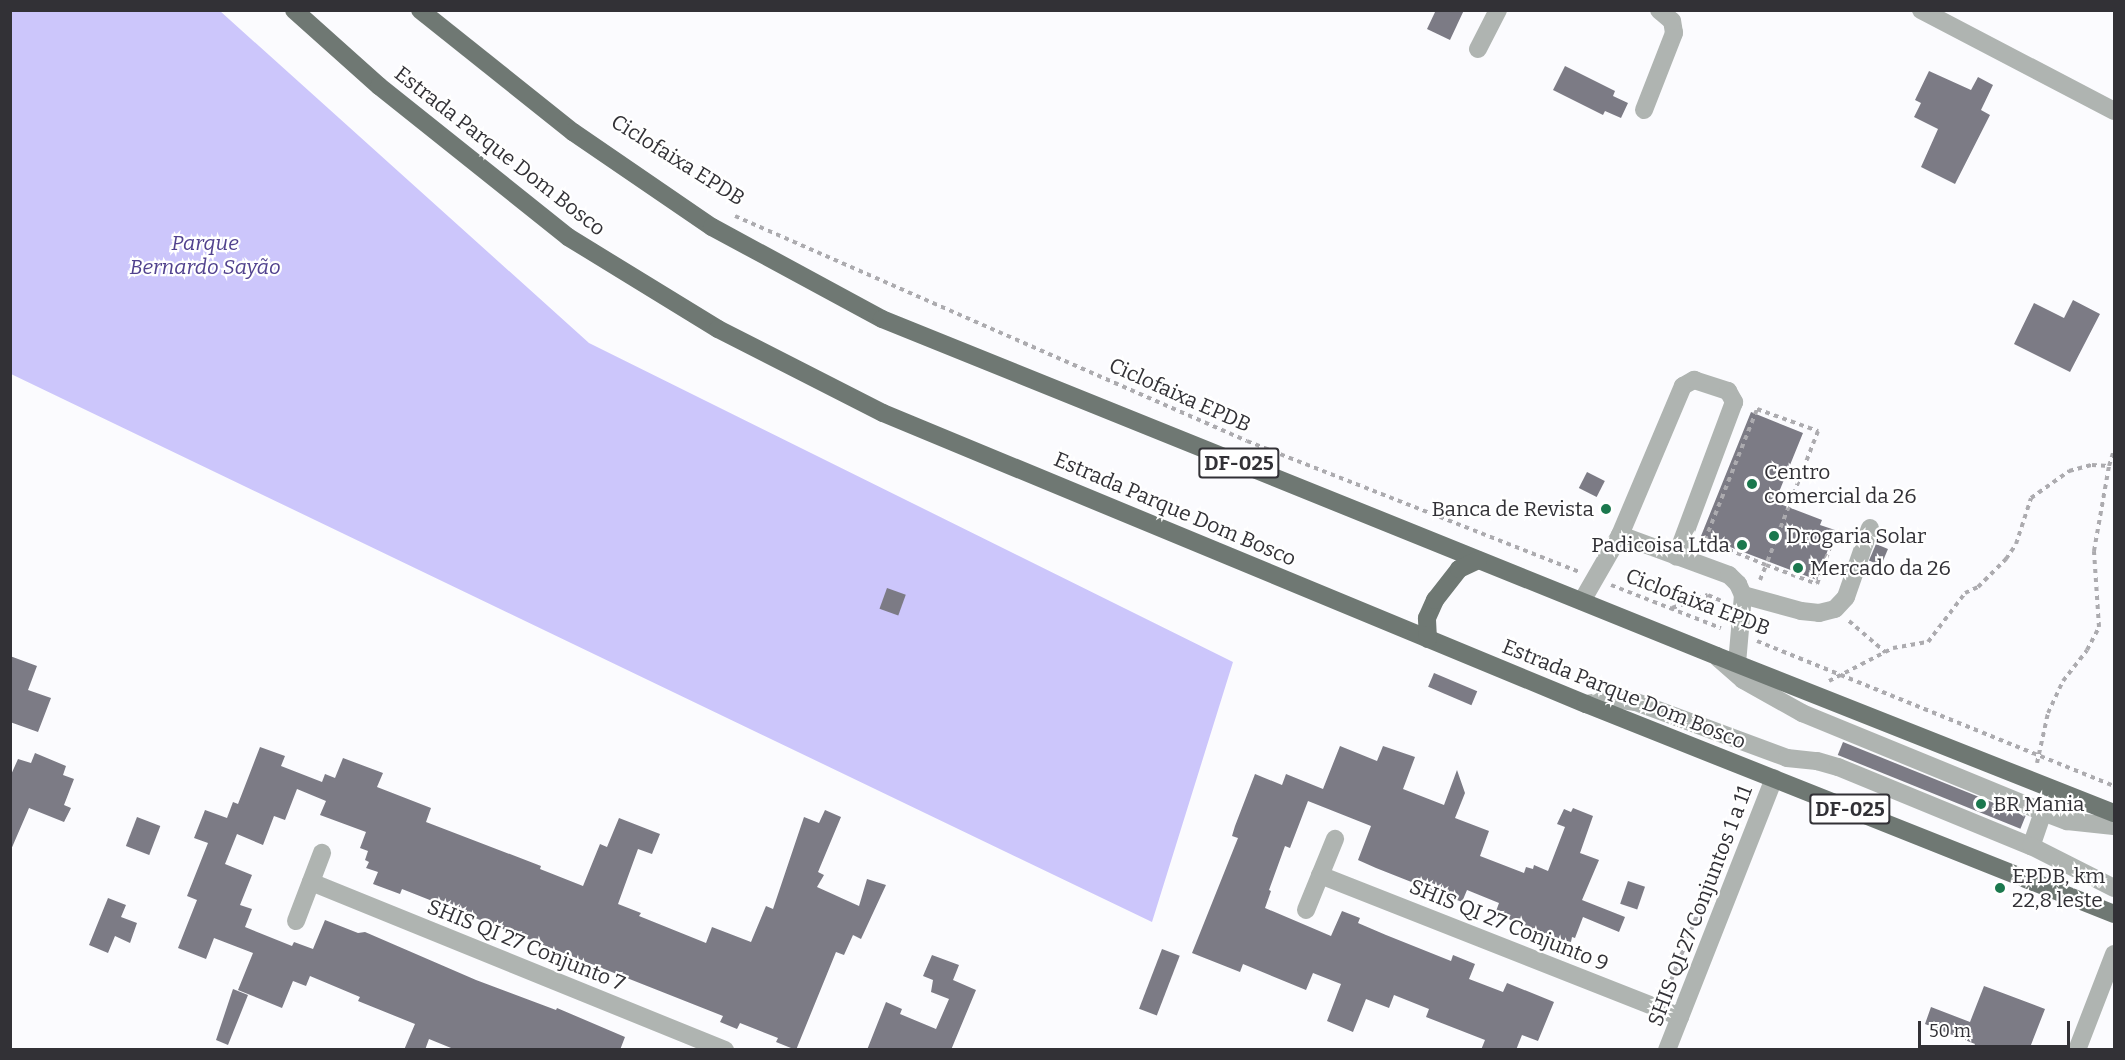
<!DOCTYPE html>
<html>
<head>
<meta charset="utf-8">
<style>
	body { margin:0 }
	#map { position:relative; width:2125px; height:1060px; overflow:hidden; background:#fbfbfe; font-family:Bitter,serif }
	div>[style] { position:absolute }
	.green>* { inset:0; background:#ccc6fb }
	.building>* { inset:0; background:#7c7b85; transform-origin:0 0 }
	.path>* { height:4px; margin-top:-2px; transform-origin:0; background:repeating-linear-gradient(90deg,#acabaf 0 4.5px,transparent 0 9px) }
	.minor>* { height:18px; margin:-9px; padding:0 9px; transform-origin:9px; border-radius:9px; background:#afb4b1 }
	.major>* { height:18px; margin:-9px; padding:0 9px; transform-origin:9px; border-radius:9px; background:#6f7873 }
	.dots>* { width:16px; height:16px; translate:-50% -50%; box-sizing:border-box; border:3px solid #fff; border-radius:50% }
	span { translate:-50% -50%; white-space:nowrap; text-align:center; line-height:1.15; -webkit-text-stroke:4.5px #fff; paint-order:stroke }
	.shield-label span { padding:2px 4px; background:#fff; border:2px solid; border-radius:4px; -webkit-text-stroke-width:0 }
	.shield-label { font-size:20px; color:#323136; font-weight:700 }
	.street-label { font-size:21px; color:#323136 }
	.park-label { font-size:21px; color:#51428e; font-style:italic }
	.poi-label { font-size:21px; color:#323136 }
	.left { translate:0 -50%; text-align:left }
	.right { translate:-100% -50%; text-align:right }
	.frame { position:absolute; inset:0; border:12px solid #323136; pointer-events:none }
	.scale { position:absolute; left:1918px; top:1021px; width:152px; height:27px; box-sizing:border-box; border:3px solid #323136; border-top:0; padding-left:8px; font-size:18px; line-height:21px; white-space:nowrap; color:#323136; -webkit-text-stroke:4px #fff; paint-order:stroke }
</style>
</head>
<body>
<div id="map">
	<div class="green">
		<div style="clip-path:polygon(10px 11px,220px 11px,589px 343px,1233px 662px,1152px 922px,11px 374px)"></div>
	</div>
	<div class="building">
		<div style="clip-path:polygon(1436px 10px,1464px 10px,1450px 40px,1427px 29px)"></div>
		<div style="clip-path:polygon(1565px 66px,1615px 91px,1613px 96px,1628px 103px,1621px 118px,1605px 111px,1603px 115px,1553px 90px)"></div>
		<div style="clip-path:polygon(1929px 71px,1971px 90px,1978px 77px,1993px 85px,1981px 110px,1990px 115px,1955px 184px,1921px 167px,1938px 129px,1914px 117px,1921px 103px,1915px 100px)"></div>
		<div style="clip-path:polygon(2073px 300px,2100px 314px,2070px 372px,2014px 344px,2034px 303px,2064px 318px)"></div>
		<div style="clip-path:polygon(1751px 412px,1803px 433px,1775px 502px,1822px 520px,1820px 525px,1835px 530px,1817px 580px,1701px 536px)"></div>
		<div style="left:1587px;top:472px;width:20px;height:18px;rotate:27deg"></div>
		<div style="left:1876px;top:544px;width:13px;height:18px;rotate:23deg"></div>
		<div style="left:887px;top:588px;width:20px;height:22px;rotate:20deg"></div>
		<div style="clip-path:polygon(10px 656px,37px 666px,28px 690px,51px 698px,38px 732px,10px 722px)"></div>
		<div style="left:1434px;top:673px;width:47px;height:15px;rotate:23deg"></div>
		<div style="left:1843px;top:742px;width:197px;height:14px;rotate:22deg"></div>
		<div style="clip-path:polygon(1340px 746px,1377px 761px,1383px 746px,1415px 757px,1403px 789px,1444px 805px,1457px 770px,1465px 793px,1455px 818px,1489px 831px,1480px 856px,1524px 873px,1526px 867px,1533px 869px,1534px 865px,1548px 871px,1565px 827px,1557px 824px,1564px 809px,1571px 812px,1573px 808px,1593px 816px,1580px 853px,1599px 860px,1582px 900px,1625px 917px,1619px 932px,1583px 917px,1575px 938px,1572px 937px,1571px 942px,1559px 939px,1495px 914px,1499px 903px,1467px 890px,1462px 902px,1376px 868px,1358px 860px,1371px 826px,1308px 801px,1290px 848px,1285px 846px,1269px 890px,1271px 891px,1265px 908px,1331px 936px,1342px 911px,1360px 918px,1358px 923px,1386px 935px,1451px 961px,1453px 955px,1475px 964px,1469px 979px,1503px 992px,1507px 983px,1554px 1002px,1538px 1041px,1522px 1035px,1516px 1050px,1481px 1050px,1485px 1040px,1426px 1017px,1429px 1009px,1394px 995px,1389px 1008px,1366px 999px,1353px 1032px,1327px 1021px,1341px 984px,1313px 973px,1306px 990px,1243px 964px,1240px 972px,1192px 953px,1238px 838px,1232px 836px,1235px 826px,1255px 774px,1282px 785px,1286px 774px,1323px 789px)"></div>
		<div style="clip-path:polygon(260px 747px,285px 756px,281px 766px,322px 782px,325px 774px,335px 778px,343px 758px,383px 773px,377px 787px,431px 808px,426px 822px,541px 866px,540px 869px,583px 886px,600px 844px,607px 847px,619px 818px,660px 834px,652px 854px,638px 849px,618px 904px,641px 913px,639px 916px,706px 943px,712px 927px,751px 942px,766px 906px,773px 909px,804px 817px,819px 823px,825px 810px,841px 817px,818px 872px,824px 875px,817px 887px,859px 906px,867px 879px,886px 885px,861px 939px,853px 935px,844px 955px,836px 952px,796px 1050px,776px 1042px,778px 1038px,740px 1023px,737px 1029px,720px 1022px,723px 1016px,402px 889px,400px 894px,373px 884px,378px 872px,366px 868px,369px 862px,365px 860px,368px 851px,360px 848px,366px 832px,320px 815px,326px 801px,297px 789px,285px 820px,274px 816px,263px 845px,237px 834px,225px 864px,252px 875px,240px 905px,252px 909px,245px 927px,292px 946px,294px 942px,313px 949px,325px 920px,358px 933px,365px 932px,476px 980px,556px 1010px,557px 1008px,625px 1037px,620px 1050px,456px 1050px,429px 1039px,425px 1050px,404px 1050px,415px 1024px,358px 1001px,360px 997px,310px 976px,306px 986px,293px 981px,282px 1008px,238px 990px,253px 953px,214px 938px,206px 959px,178px 948px,197px 900px,187px 896px,208px 843px,194px 838px,205px 810px,227px 818px,233px 802px,238px 804px)"></div>
		<div style="clip-path:polygon(35px 753px,66px 766px,63px 775px,74px 779px,64px 805px,71px 808px,64px 822px,29px 808px,10px 852px,10px 777px,18px 759px,31px 763px)"></div>
		<div style="left:137px;top:817px;width:25px;height:31px;rotate:21deg"></div>
		<div style="left:1628px;top:881px;width:18px;height:24px;rotate:19deg"></div>
		<div style="clip-path:polygon(108px 898px,126px 905px,121px 917px,137px 923px,130px 943px,115px 936px,108px 953px,89px 945px)"></div>
		<div style="left:1162px;top:949px;width:19px;height:64px;rotate:21deg"></div>
		<div style="clip-path:polygon(932px 955px,959px 965px,953px 980px,976px 990px,951px 1050px,867px 1050px,886px 1002px,902px 1009px,900px 1014px,936px 1029px,949px 999px,931px 992px,933px 980px,923px 976px)"></div>
		<div style="clip-path:polygon(1984px 986px,2045px 1009px,2029px 1050px,1972px 1050px,1975px 1044px,1925px 1024px,1931px 1007px,1970px 1022px)"></div>
		<div style="clip-path:polygon(233px 989px,248px 995px,228px 1045px,216px 1040px)"></div>
	</div>
	<div class="path">
		<div style="left:735px;top:216px;width:559px;rotate:23.72deg"></div>
		<div style="left:1247px;top:441px;width:357px;rotate:21.5deg"></div>
		<div style="left:1757px;top:409px;width:65px;rotate:19.8deg"></div>
		<div style="left:1818px;top:431px;width:144px;rotate:111.2deg"></div>
		<div style="left:1766px;top:565px;width:66px;rotate:-157.7deg"></div>
		<div style="left:1705px;top:540px;width:141px;rotate:-68.3deg"></div>
		<div style="left:1760px;top:580px;width:16px;rotate:-68deg"></div>
		<div style="left:1766px;top:565px;width:54px;rotate:20.4deg"></div>
		<div style="left:1817px;top:584px;width:54px;rotate:-70.6deg"></div>
		<div style="left:1611px;top:585px;width:118px;rotate:21.4deg"></div>
		<div style="left:1672px;top:608px;width:38px;rotate:-20deg"></div>
		<div style="left:1708px;top:595px;width:17px;rotate:24deg"></div>
		<div style="left:1849px;top:621px;width:48px;rotate:40.7deg"></div>
		<div style="left:1757px;top:641px;width:385px;rotate:22.1deg"></div>
		<div style="left:1829px;top:681px;width:72px;rotate:-27.3deg"></div>
		<div style="left:1893px;top:648px;width:36px;rotate:-10deg"></div>
		<div style="left:1928px;top:642px;width:61px;rotate:-52.9deg"></div>
		<div style="left:1965px;top:593px;width:14px;rotate:-25deg"></div>
		<div style="left:1978px;top:587px;width:40px;rotate:-45deg"></div>
		<div style="left:2006px;top:559px;width:18px;rotate:-56deg"></div>
		<div style="left:2016px;top:544px;width:48px;rotate:-71.9deg"></div>
		<div style="left:2031px;top:498px;width:47px;rotate:-35.4deg"></div>
		<div style="left:2069px;top:471px;width:24px;rotate:-15deg"></div>
		<div style="left:2092px;top:465px;width:17px;rotate:3deg"></div>
		<div style="left:2109px;top:466px;width:17px;rotate:-73deg"></div>
		<div style="left:2037px;top:763px;width:51px;rotate:-77.6deg"></div>
		<div style="left:2048px;top:713px;width:35px;rotate:-65deg"></div>
		<div style="left:2063px;top:681px;width:39px;rotate:-52deg"></div>
		<div style="left:2087px;top:650px;width:26px;rotate:-62deg"></div>
		<div style="left:2099px;top:627px;width:76px;rotate:-93.8deg"></div>
		<div style="left:2094px;top:551px;width:86px;rotate:-80deg"></div>
		<div style="left:1663px;top:992px;width:6px;rotate:-39deg"></div>
		<div style="left:1668px;top:988px;width:92px;rotate:-68.2deg"></div>
	</div>
	<div class="minor">
		<div style="left:1921px;top:10px;width:218px;rotate:27.6deg"></div>
		<div style="left:1478px;top:49px;width:44px;rotate:-62.9deg"></div>
		<div style="left:1644px;top:110px;width:83px;rotate:-68.7deg"></div>
		<div style="left:1674px;top:33px;width:12px;rotate:-99deg"></div>
		<div style="left:1672px;top:21px;width:17px;rotate:-140deg"></div>
		<div style="left:1620px;top:535px;width:116px;rotate:20.2deg"></div>
		<div style="left:1729px;top:575px;width:13px;rotate:45deg"></div>
		<div style="left:1738px;top:584px;width:12px;rotate:66deg"></div>
		<div style="left:1743px;top:595px;width:68px;rotate:95deg"></div>
		<div style="left:1743px;top:595px;width:60px;rotate:15.4deg"></div>
		<div style="left:1801px;top:611px;width:18px;rotate:6deg"></div>
		<div style="left:1819px;top:613px;width:16px;rotate:-14deg"></div>
		<div style="left:1835px;top:609px;width:16px;rotate:-47deg"></div>
		<div style="left:1846px;top:597px;width:73px;rotate:-70.8deg"></div>
		<div style="left:1582px;top:601px;width:76px;rotate:-60.1deg"></div>
		<div style="left:1620px;top:535px;width:162px;rotate:-67.1deg"></div>
		<div style="left:1683px;top:386px;width:13px;rotate:-29deg"></div>
		<div style="left:1694px;top:380px;width:36px;rotate:18deg"></div>
		<div style="left:1728px;top:391px;width:13px;rotate:61deg"></div>
		<div style="left:1734px;top:402px;width:165px;rotate:110.5deg"></div>
		<div style="left:1718px;top:658px;width:33px;rotate:41deg"></div>
		<div style="left:1743px;top:680px;width:68px;rotate:29.2deg"></div>
		<div style="left:1802px;top:713px;width:261px;rotate:22.3deg"></div>
		<div style="left:2043px;top:812px;width:36px;rotate:109deg"></div>
		<div style="left:1586px;top:704px;width:28px;rotate:-10deg"></div>
		<div style="left:1614px;top:699px;width:22px;rotate:8deg"></div>
		<div style="left:1636px;top:702px;width:161px;rotate:20.3deg"></div>
		<div style="left:1787px;top:758px;width:30px;rotate:6deg"></div>
		<div style="left:1817px;top:761px;width:22px;rotate:16deg"></div>
		<div style="left:1838px;top:767px;width:209px;rotate:22.3deg"></div>
		<div style="left:2031px;top:846px;width:93px;rotate:26.8deg"></div>
		<div style="left:2043px;top:812px;width:26px;rotate:21deg"></div>
		<div style="left:2067px;top:821px;width:47px;rotate:6.1deg"></div>
		<div style="left:1320px;top:875px;width:387px;rotate:21.5deg"></div>
		<div style="left:311px;top:882px;width:447px;rotate:22.1deg"></div>
		<div style="left:1306px;top:910px;width:77px;rotate:-67.8deg"></div>
		<div style="left:296px;top:921px;width:73px;rotate:-69.1deg"></div>
		<div style="left:1667px;top:1050px;width:292px;rotate:-68.5deg"></div>
		<div style="left:2077px;top:1050px;width:103px;rotate:-68.9deg"></div>
	</div>
	<div class="major">
		<div style="left:294px;top:10px;width:114px;rotate:41.8deg"></div>
		<div style="left:379px;top:86px;width:242px;rotate:38.6deg"></div>
		<div style="left:568px;top:237px;width:176px;rotate:31.5deg"></div>
		<div style="left:718px;top:329px;width:185px;rotate:27deg"></div>
		<div style="left:883px;top:413px;width:761px;rotate:22.49deg"></div>
		<div style="left:1586px;top:704px;width:568px;rotate:21.69deg"></div>
		<div style="left:420px;top:10px;width:196px;rotate:38.6deg"></div>
		<div style="left:573px;top:132px;width:168px;rotate:34.4deg"></div>
		<div style="left:712px;top:227px;width:193px;rotate:28.4deg"></div>
		<div style="left:882px;top:319px;width:900px;rotate:21.98deg"></div>
		<div style="left:1717px;top:656px;width:427px;rotate:21.6deg"></div>
		<div style="left:1428px;top:639px;width:21px;rotate:-93deg"></div>
		<div style="left:1427px;top:618px;width:20px;rotate:-66deg"></div>
		<div style="left:1435px;top:600px;width:39px;rotate:-52deg"></div>
		<div style="left:1459px;top:569px;width:21px;rotate:-25deg"></div>
	</div>
	<div class="dots">
		<div style="left:1752px;top:484px;background:#1b784e"></div>
		<div style="left:1606px;top:509px;background:#1b784e"></div>
		<div style="left:1774px;top:536px;background:#1b784e"></div>
		<div style="left:1742px;top:545px;background:#1b784e"></div>
		<div style="left:1798px;top:568px;background:#1b784e"></div>
		<div style="left:1981px;top:804px;background:#1b784e"></div>
		<div style="left:2000px;top:888px;background:#1b784e"></div>
	</div>
	<div class="shield-label">
		<span style="left:1239px;top:463px">DF-025</span>
		<span style="left:1850px;top:809px">DF-025</span>
	</div>
	<div class="street-label">
		<span style="left:500px;top:151px;rotate:38deg">Estrada Parque Dom Bosco</span>
		<span style="left:678px;top:160px;rotate:32deg">Ciclofaixa EPDB</span>
		<span style="left:1180px;top:395px;rotate:24deg">Ciclofaixa EPDB</span>
		<span style="left:1175px;top:509px;rotate:23deg">Estrada Parque Dom Bosco</span>
		<span style="left:1698px;top:602px;rotate:21deg">Ciclofaixa EPDB</span>
		<span style="left:1624px;top:694px;rotate:22deg">Estrada Parque Dom Bosco</span>
		<span style="left:1700px;top:906px;rotate:-69deg">SHIS QI 27 Conjuntos 1 a 11</span>
		<span style="left:1509px;top:925px;rotate:22deg">SHIS QI 27 Conjunto 9</span>
		<span style="left:526px;top:945px;rotate:22deg">SHIS QI 27 Conjunto 7</span>
	</div>
	<div class="park-label">
		<span style="left:205px;top:255px">Parque<br>Bernardo Sayão</span>
	</div>
	<div class="poi-label">
		<span class="left" style="left:1764px;top:484px">Centro<br>comercial da 26</span>
		<span class="right" style="left:1594px;top:509px">Banca de Revista</span>
		<span class="left" style="left:1786px;top:536px">Drogaria Solar</span>
		<span class="right" style="left:1730px;top:545px">Padicoisa Ltda</span>
		<span class="left" style="left:1810px;top:568px">Mercado da 26</span>
		<span class="left" style="left:1993px;top:804px">BR Mania</span>
		<span class="left" style="left:2012px;top:888px">EPDB, km<br>22,8 leste</span>
	</div>
	<div class="frame"></div>
	<div class="scale">50 m</div>
</div>
</body>
</html>
